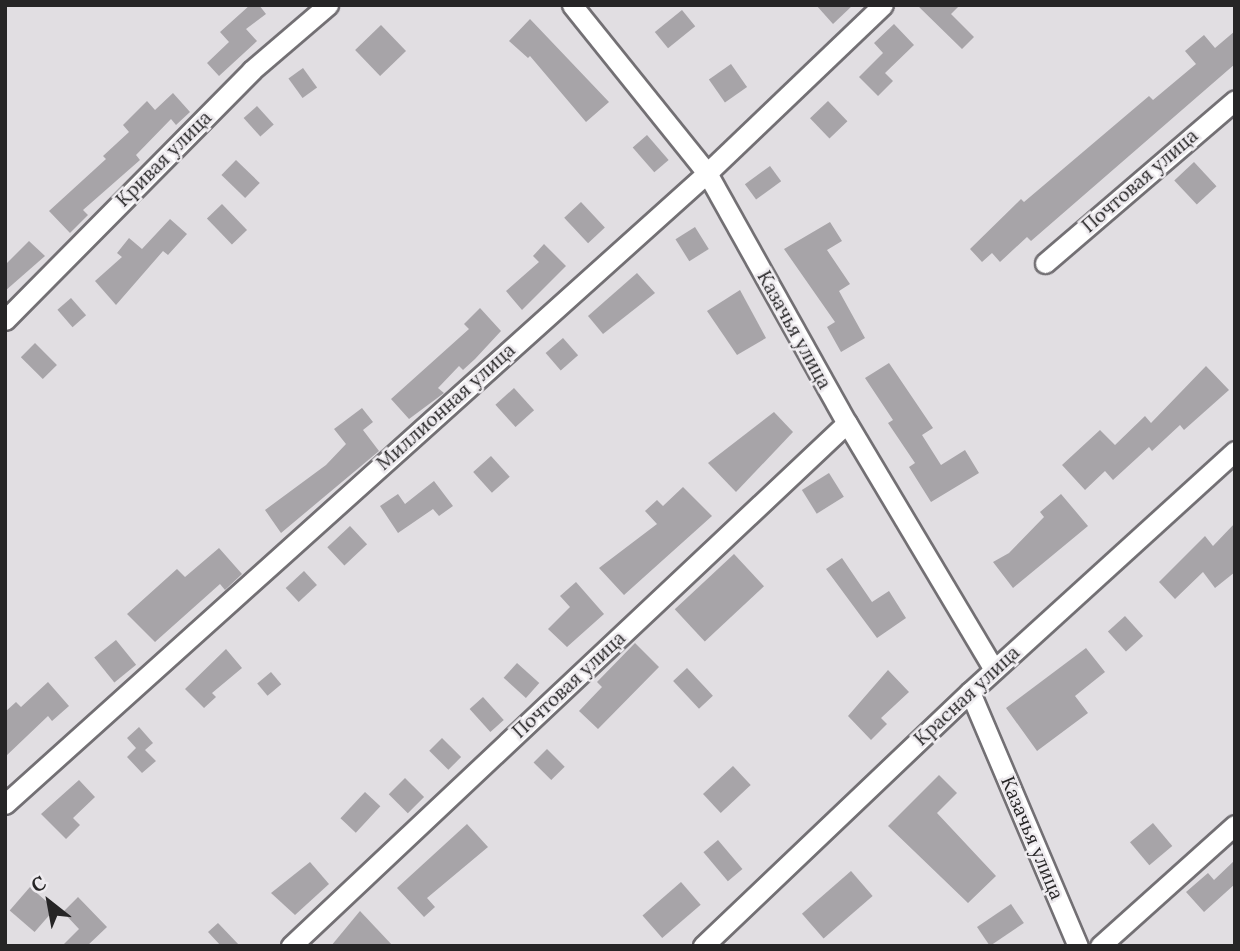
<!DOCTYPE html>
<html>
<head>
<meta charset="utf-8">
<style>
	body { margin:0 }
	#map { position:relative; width:1240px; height:951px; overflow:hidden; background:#e1dee2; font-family:Lora,serif }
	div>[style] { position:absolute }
	.building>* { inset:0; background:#a7a4a8; transform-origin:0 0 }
	.roads { filter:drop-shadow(2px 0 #737074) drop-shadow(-2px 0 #737074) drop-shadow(0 2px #737074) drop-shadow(0 -2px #737074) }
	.minor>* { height:19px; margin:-9.5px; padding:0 9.5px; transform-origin:9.5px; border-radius:9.5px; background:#fff }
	span { translate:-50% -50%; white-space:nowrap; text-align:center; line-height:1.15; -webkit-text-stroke:5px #eeebef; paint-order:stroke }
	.street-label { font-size:19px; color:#262526 }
	.frame { position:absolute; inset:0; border:7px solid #262526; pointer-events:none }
	.north { position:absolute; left:14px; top:867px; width:70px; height:70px; -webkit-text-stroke:5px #eeebef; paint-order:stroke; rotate:329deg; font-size:19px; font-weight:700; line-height:28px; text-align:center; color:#262526 }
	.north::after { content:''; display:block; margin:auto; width:24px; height:32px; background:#262526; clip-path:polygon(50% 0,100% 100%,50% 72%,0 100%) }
</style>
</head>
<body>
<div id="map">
	<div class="building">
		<div style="clip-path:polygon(250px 5px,259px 5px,266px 14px,246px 29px,257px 41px,219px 76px,207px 63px,229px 42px,220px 32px)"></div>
		<div style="clip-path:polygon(816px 5px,853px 5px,833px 24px)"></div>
		<div style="clip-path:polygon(917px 5px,960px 5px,951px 14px,974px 37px,962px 49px)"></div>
		<div style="left:682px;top:10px;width:21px;height:35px;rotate:51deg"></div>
		<div style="clip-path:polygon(530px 19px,609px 102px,586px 122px,530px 56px,528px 58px,509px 41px)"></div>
		<div style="clip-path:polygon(894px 24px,914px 45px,885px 73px,893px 81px,878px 96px,859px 77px,883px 53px,874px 43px)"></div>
		<div style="left:381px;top:25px;width:36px;height:36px;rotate:46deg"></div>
		<div style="clip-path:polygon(1235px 31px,1235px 64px,1031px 241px,1027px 237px,1000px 262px,992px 253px,982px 262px,970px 249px,1021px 199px,1024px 202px,1149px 96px,1153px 100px,1196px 64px,1185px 51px,1204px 35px,1215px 48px)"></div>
		<div style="left:731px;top:64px;width:28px;height:27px;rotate:55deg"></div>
		<div style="left:303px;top:68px;width:24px;height:18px;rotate:54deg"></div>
		<div style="clip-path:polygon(173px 93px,190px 112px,176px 125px,171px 119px,136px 155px,140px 160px,83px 210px,88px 215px,70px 233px,49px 211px,106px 159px,103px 156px,129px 132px,123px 125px,147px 101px,155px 110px)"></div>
		<div style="left:828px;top:101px;width:28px;height:25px;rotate:46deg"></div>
		<div style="left:257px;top:106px;width:25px;height:18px;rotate:48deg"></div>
		<div style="left:647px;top:135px;width:33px;height:19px;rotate:49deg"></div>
		<div style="left:236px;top:160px;width:33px;height:21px;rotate:44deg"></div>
		<div style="left:1194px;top:162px;width:33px;height:27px;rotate:47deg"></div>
		<div style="left:770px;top:166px;width:19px;height:31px;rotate:54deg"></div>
		<div style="left:581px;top:202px;width:35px;height:23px;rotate:47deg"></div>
		<div style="left:222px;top:204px;width:36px;height:21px;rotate:46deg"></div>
		<div style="clip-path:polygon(170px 219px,187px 234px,168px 255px,163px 251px,116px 305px,95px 281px,122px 257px,117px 253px,129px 238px,142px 249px)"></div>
		<div style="clip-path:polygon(830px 222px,842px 241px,827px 250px,850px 284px,839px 291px,865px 338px,841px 352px,827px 327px,835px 322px,784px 249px)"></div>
		<div style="left:695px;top:227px;width:26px;height:23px;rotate:58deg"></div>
		<div style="clip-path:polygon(29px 241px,45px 256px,5px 291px,5px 265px)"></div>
		<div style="clip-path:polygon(544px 244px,566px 266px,522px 310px,506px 291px,539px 262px,533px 256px)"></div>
		<div style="clip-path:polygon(637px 273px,655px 293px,603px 334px,588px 316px)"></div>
		<div style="clip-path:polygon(740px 290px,766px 338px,737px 355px,707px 311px)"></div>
		<div style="left:71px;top:298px;width:23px;height:18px;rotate:49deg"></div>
		<div style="clip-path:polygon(480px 308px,501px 331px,475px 359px,463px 370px,459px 366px,438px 388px,444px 393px,409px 419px,391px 399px,469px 329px,464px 324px)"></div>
		<div style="left:563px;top:338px;width:23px;height:23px;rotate:49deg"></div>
		<div style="left:35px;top:343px;width:31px;height:20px;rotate:45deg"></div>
		<div style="clip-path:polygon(889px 363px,933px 428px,922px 435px,941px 465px,965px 450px,979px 473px,931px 502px,909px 467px,915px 463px,888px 423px,893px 420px,865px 378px)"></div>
		<div style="clip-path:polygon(1206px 366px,1229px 390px,1184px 430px,1180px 425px,1152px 451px,1149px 447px,1113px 480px,1105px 471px,1085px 490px,1062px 465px,1100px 430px,1115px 445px,1145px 416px,1151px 423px)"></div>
		<div style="left:514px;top:388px;width:30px;height:25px;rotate:48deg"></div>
		<div style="clip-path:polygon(362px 408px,373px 422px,363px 430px,379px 451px,281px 533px,265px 510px,326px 465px,346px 444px,334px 429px)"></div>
		<div style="clip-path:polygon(774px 412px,793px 432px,736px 492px,708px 463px)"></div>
		<div style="left:491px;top:456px;width:28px;height:24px;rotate:48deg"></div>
		<div style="left:829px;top:473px;width:28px;height:32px;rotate:58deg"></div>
		<div style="clip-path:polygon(434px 481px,453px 506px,439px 516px,433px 509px,398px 533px,380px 506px,398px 494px,405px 504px)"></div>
		<div style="clip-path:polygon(683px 487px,712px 516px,624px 595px,599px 568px,657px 524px,645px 511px,657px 500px,663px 506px)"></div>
		<div style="clip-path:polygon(1061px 494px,1088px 526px,1013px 588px,993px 562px,1009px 553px,1044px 517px,1040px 512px)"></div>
		<div style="clip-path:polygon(1235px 523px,1235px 572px,1215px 588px,1203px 572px,1175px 599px,1159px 582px,1205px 536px,1213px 546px)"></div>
		<div style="left:350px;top:526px;width:25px;height:31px;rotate:47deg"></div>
		<div style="clip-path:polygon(219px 548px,242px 574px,225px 590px,220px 584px,155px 642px,127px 614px,177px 569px,185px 577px)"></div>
		<div style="left:734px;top:554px;width:44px;height:81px;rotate:47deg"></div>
		<div style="clip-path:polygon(842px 558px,872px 602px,889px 591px,906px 618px,877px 638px,826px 569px)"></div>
		<div style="left:304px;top:571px;width:19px;height:25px;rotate:47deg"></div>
		<div style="clip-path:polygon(576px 582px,604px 614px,567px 647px,548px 629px,570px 607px,560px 596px)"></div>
		<div style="left:1125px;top:616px;width:27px;height:23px;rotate:48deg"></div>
		<div style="left:116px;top:640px;width:32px;height:28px;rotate:51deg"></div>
		<div style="clip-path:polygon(635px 643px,659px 667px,598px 729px,579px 711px,602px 687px,597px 682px)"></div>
		<div style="clip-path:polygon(1086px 648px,1105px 672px,1075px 696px,1088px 713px,1037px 751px,1006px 708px)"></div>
		<div style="clip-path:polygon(226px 649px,242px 668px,212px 693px,216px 697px,204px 708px,185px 689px)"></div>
		<div style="left:517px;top:663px;width:30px;height:20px;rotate:42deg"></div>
		<div style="left:687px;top:668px;width:38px;height:19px;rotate:47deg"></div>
		<div style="clip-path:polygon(888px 670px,909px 692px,881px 718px,887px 724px,871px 740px,848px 716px)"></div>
		<div style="left:271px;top:672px;width:16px;height:18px;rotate:50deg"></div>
		<div style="clip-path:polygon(48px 682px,69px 706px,52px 721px,48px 716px,5px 757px,5px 712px,16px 702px,21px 707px)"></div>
		<div style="left:483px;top:697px;width:31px;height:18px;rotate:48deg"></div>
		<div style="clip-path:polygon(139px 727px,153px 743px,145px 750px,156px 761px,142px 773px,127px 757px,136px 748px,127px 738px)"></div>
		<div style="left:442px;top:738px;width:27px;height:18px;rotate:45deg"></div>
		<div style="left:547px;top:749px;width:25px;height:19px;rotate:45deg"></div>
		<div style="left:733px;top:766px;width:26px;height:41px;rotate:47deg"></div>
		<div style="clip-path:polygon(939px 775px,957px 793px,937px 813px,996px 876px,968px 903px,888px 826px)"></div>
		<div style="left:405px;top:778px;width:27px;height:23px;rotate:45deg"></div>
		<div style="clip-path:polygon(79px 780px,95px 797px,73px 818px,80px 825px,66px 839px,41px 814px)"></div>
		<div style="left:365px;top:792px;width:21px;height:36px;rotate:43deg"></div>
		<div style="left:1153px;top:823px;width:30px;height:30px;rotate:50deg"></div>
		<div style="clip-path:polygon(467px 824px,488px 847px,427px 898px,435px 907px,424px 917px,397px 888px)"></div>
		<div style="left:718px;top:840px;width:38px;height:19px;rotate:50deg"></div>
		<div style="clip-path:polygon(1235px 860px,1235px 884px,1204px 912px,1186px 892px,1208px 873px,1214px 880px)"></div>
		<div style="clip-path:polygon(310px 862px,329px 884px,295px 915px,271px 893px)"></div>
		<div style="left:851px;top:871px;width:33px;height:65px;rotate:49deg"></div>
		<div style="left:681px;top:882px;width:30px;height:51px;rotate:49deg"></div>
		<div style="left:30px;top:887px;width:33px;height:31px;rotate:41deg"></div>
		<div style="clip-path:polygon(78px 897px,107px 927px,87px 946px,62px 946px,79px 929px,63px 912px)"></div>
		<div style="left:1011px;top:904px;width:23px;height:41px;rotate:56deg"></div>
		<div style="clip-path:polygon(360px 911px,393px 946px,331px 946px)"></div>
		<div style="clip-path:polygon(218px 923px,240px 946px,221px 946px,208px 932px)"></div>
	</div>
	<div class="roads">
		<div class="minor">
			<div style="left:572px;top:5px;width:216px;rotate:51.2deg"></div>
			<div style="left:707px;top:173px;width:287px;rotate:60.8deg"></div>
			<div style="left:847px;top:423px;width:287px;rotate:59.2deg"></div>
			<div style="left:1045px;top:263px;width:250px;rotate:-40.6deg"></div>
			<div style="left:5px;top:320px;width:351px;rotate:-45.3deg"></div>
			<div style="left:252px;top:70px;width:100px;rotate:-40.5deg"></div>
			<div style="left:970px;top:692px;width:276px;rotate:67deg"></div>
			<div style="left:5px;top:804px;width:944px;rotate:-41.95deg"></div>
			<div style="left:707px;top:173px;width:243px;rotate:-43.7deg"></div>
			<div style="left:291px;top:946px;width:763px;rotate:-43.25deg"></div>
			<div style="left:703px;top:946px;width:369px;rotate:-43.6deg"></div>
			<div style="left:970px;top:692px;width:358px;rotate:-42.3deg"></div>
			<div style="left:1100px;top:946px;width:181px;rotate:-41.9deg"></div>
		</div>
	</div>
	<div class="street-label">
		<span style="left:164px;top:159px;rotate:-45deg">Кривая улица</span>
		<span style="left:1140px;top:181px;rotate:-41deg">Почтовая улица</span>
		<span style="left:794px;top:330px;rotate:61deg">Казачья улица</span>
		<span style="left:446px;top:407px;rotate:-42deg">Миллионная улица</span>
		<span style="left:569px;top:685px;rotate:-43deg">Почтовая улица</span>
		<span style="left:967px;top:696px;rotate:-43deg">Красная улица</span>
		<span style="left:1032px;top:838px;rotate:67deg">Казачья улица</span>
	</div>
	<div class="frame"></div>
	<div class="north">С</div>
</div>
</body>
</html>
